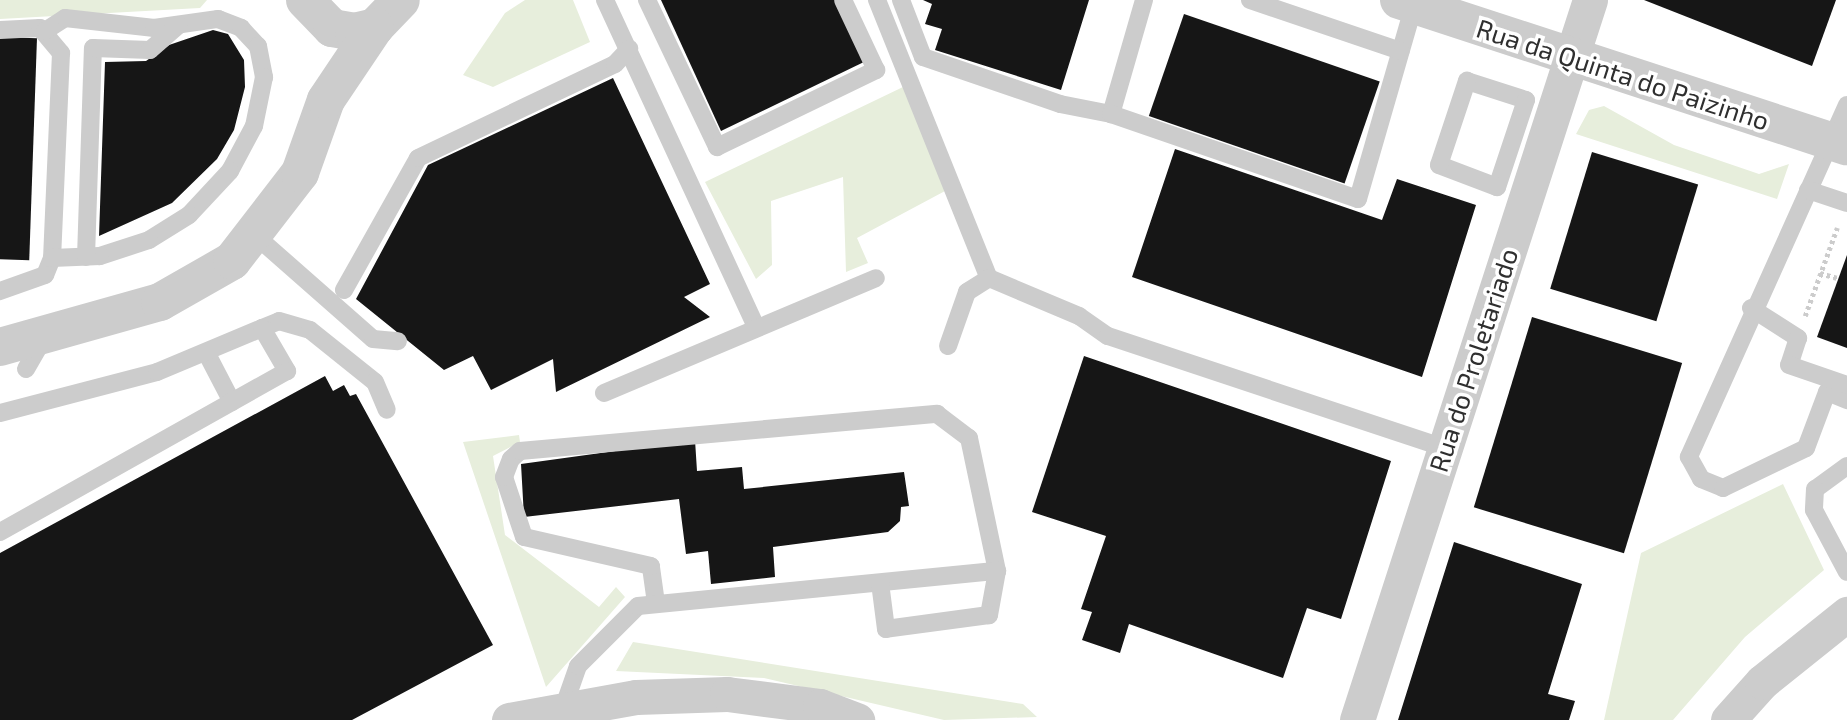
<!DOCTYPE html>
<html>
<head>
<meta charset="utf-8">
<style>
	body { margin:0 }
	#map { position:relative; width:1847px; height:720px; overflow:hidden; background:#fff; font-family:"Exo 2",sans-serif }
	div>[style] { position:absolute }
	.green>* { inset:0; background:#e7eedc }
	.building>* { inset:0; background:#161616; transform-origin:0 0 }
	.path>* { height:4.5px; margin-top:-2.25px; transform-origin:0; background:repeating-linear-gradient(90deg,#ccc 0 3.5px,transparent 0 7px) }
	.service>* { height:18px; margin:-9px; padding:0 9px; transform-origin:9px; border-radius:9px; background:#ccc }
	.minor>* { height:35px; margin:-17.5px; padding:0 17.5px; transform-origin:17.5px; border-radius:17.5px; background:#ccc }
	.tertiary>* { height:38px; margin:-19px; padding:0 19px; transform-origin:19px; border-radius:19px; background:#ccc }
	span { translate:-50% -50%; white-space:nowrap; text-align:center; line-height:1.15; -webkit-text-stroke:7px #fff; paint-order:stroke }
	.street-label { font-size:26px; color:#2f2f2f }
</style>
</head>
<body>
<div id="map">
	<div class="green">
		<div style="clip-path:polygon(0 0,207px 0,200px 8px,0 19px)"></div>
		<div style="clip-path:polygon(525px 0,573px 0,590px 42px,493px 87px,463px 75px,505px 13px)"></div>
		<div style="clip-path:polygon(903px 87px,945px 191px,857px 238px,868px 263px,846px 272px,843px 177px,771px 201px,772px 265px,756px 279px,705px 182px)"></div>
		<div style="clip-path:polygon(1604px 106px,1674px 145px,1759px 174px,1789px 164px,1777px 199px,1576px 134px,1589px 110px)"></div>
		<div style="clip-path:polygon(519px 435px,520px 442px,493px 456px,505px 535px,599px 607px,616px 587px,625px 597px,546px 687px,463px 442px)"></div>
		<div style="clip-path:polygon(1783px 484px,1824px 570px,1745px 637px,1673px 720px,1604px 720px,1641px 553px)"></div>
		<div style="clip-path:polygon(633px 642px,1023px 704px,1037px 717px,944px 720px,764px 678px,616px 671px)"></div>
	</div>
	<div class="building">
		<div style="clip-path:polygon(661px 0,837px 0,866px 61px,721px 131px)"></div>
		<div style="clip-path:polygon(923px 0,1089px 0,1061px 90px,935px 50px,942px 29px,925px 24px,932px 4px)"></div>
		<div style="clip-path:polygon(1644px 0,1836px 0,1812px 66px)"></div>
		<div style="left:1184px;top:14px;width:207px;height:108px;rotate:19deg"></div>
		<div style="clip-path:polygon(213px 30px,228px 34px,244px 60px,245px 87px,234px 130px,217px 159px,172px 203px,99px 236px,105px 62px,146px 61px,169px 45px)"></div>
		<div style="left:0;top:37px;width:37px;height:222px;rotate:2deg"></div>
		<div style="clip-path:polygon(613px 78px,710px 284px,684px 297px,710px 317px,556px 392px,553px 359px,491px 390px,473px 356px,444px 370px,356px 299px,428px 165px)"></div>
		<div style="clip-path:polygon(1175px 149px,1382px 220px,1397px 179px,1476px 205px,1422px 377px,1132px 277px)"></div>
		<div style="left:1592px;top:152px;width:111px;height:143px;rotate:17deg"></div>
		<div style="clip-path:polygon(1847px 255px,1847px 348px,1817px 337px)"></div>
		<div style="left:1532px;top:317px;width:157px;height:199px;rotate:17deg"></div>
		<div style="clip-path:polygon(1084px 356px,1391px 461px,1341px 619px,1307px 608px,1283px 678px,1129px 624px,1120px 653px,1082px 640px,1092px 612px,1081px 609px,1106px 536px,1032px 512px)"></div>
		<div style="clip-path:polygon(325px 376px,333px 391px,344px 385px,350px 396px,356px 394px,493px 645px,352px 720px,0 720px,0 553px)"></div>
		<div style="clip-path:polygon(695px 440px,697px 471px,742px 467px,744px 489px,904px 472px,909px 506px,901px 507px,900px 521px,888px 532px,773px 547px,775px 577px,711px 584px,708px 551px,686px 554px,679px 499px,524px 517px,521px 464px)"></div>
		<div style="clip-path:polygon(1454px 542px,1582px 584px,1548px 694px,1575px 701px,1569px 720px,1398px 720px)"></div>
	</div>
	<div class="path">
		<div style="left:1820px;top:273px;width:19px;rotate:16deg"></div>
		<div style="left:1805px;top:316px;width:94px;rotate:-70deg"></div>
	</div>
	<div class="service">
		<div style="left:605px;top:0;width:360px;rotate:65.2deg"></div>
		<div style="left:647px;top:0;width:163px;rotate:64.5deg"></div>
		<div style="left:717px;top:147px;width:177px;rotate:-25.8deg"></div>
		<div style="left:876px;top:70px;width:77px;rotate:-115.2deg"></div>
		<div style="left:877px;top:0;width:300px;rotate:68.1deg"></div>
		<div style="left:989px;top:278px;width:98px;rotate:22.9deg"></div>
		<div style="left:1079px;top:316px;width:35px;rotate:35deg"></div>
		<div style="left:1108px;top:336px;width:355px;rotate:18.4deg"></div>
		<div style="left:901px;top:0;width:61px;rotate:68.9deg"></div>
		<div style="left:923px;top:57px;width:145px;rotate:18.9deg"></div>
		<div style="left:1060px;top:104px;width:52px;rotate:11.1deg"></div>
		<div style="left:1144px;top:0;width:119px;rotate:106.1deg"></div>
		<div style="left:1111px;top:114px;width:261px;rotate:19deg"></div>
		<div style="left:1358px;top:199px;width:202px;rotate:-73.9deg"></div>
		<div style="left:1250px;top:0;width:159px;rotate:18.7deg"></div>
		<div style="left:0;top:30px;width:40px;rotate:-2.9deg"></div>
		<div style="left:40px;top:28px;width:33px;rotate:50deg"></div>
		<div style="left:61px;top:53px;width:205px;rotate:92.5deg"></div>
		<div style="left:52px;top:258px;width:18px;rotate:112deg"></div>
		<div style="left:45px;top:275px;width:48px;rotate:160.4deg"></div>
		<div style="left:45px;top:31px;width:24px;rotate:-33deg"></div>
		<div style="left:65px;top:18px;width:90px;rotate:6.4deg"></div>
		<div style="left:154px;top:28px;width:65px;rotate:-8deg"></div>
		<div style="left:218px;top:19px;width:25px;rotate:21deg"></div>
		<div style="left:241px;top:28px;width:25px;rotate:47deg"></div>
		<div style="left:258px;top:46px;width:32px;rotate:79deg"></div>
		<div style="left:264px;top:77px;width:50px;rotate:101.5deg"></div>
		<div style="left:254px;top:126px;width:51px;rotate:118.1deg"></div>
		<div style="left:230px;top:171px;width:60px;rotate:133deg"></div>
		<div style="left:189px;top:215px;width:47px;rotate:148deg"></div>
		<div style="left:149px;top:240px;width:52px;rotate:161.9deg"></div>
		<div style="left:100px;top:256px;width:48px;rotate:177.6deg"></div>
		<div style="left:1467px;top:81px;width:62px;rotate:17.9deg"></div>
		<div style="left:1526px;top:100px;width:92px;rotate:108.4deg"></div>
		<div style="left:1497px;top:187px;width:62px;rotate:-159.2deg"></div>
		<div style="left:1439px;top:165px;width:89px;rotate:-71.6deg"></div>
		<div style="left:1847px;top:105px;width:386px;rotate:114.2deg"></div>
		<div style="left:1689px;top:457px;width:25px;rotate:61deg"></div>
		<div style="left:1701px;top:479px;width:24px;rotate:22deg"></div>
		<div style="left:1723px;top:488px;width:92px;rotate:-25.7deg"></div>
		<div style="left:1806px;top:448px;width:60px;rotate:-69.4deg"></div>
		<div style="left:1827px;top:392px;width:22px;rotate:22deg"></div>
		<div style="left:1808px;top:190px;width:41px;rotate:18.4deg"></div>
		<div style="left:257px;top:237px;width:154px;rotate:41.3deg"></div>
		<div style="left:373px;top:339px;width:25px;rotate:5deg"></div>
		<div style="left:86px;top:257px;width:209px;rotate:-88.1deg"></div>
		<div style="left:93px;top:48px;width:57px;rotate:2deg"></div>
		<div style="left:150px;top:50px;width:38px;rotate:-41deg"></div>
		<div style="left:344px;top:290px;width:151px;rotate:-60.7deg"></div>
		<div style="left:418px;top:158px;width:218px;rotate:-25.5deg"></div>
		<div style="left:615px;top:64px;width:21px;rotate:-47deg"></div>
		<div style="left:1751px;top:308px;width:56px;rotate:32.6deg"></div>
		<div style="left:1798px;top:338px;width:28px;rotate:108deg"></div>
		<div style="left:1789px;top:365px;width:61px;rotate:19deg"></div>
		<div style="left:262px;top:328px;width:18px;rotate:-22deg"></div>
		<div style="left:279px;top:321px;width:32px;rotate:16deg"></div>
		<div style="left:310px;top:330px;width:83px;rotate:38.7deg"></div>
		<div style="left:375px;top:382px;width:30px;rotate:67deg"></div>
		<div style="left:948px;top:346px;width:57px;rotate:-70.6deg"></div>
		<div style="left:967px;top:292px;width:26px;rotate:-32deg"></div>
		<div style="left:207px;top:354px;width:54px;rotate:62.5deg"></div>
		<div style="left:26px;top:369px;width:34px;rotate:-60deg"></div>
		<div style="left:604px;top:393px;width:295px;rotate:-22.9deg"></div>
		<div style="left:0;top:413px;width:162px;rotate:-14.6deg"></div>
		<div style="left:157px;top:372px;width:114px;rotate:-22.7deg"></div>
		<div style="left:262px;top:328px;width:50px;rotate:59.8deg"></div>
		<div style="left:287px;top:371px;width:329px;rotate:150.7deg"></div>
		<div style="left:1847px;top:466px;width:39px;rotate:144deg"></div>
		<div style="left:1815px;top:489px;width:21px;rotate:93deg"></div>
		<div style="left:1814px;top:510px;width:70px;rotate:62deg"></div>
		<div style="left:656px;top:603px;width:37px;rotate:-98deg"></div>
		<div style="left:651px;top:566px;width:130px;rotate:-167.1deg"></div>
		<div style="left:524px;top:537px;width:63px;rotate:-108.4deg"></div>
		<div style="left:504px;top:477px;width:19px;rotate:-69deg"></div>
		<div style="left:511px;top:459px;width:12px;rotate:-42deg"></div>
		<div style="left:520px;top:451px;width:419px;rotate:-5.1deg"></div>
		<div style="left:937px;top:414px;width:40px;rotate:37deg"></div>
		<div style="left:969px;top:438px;width:136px;rotate:78.1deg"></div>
		<div style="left:564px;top:706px;width:42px;rotate:-70.7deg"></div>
		<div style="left:578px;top:666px;width:85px;rotate:-45deg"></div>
		<div style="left:638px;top:606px;width:361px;rotate:-5.6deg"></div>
		<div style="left:997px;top:571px;width:45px;rotate:100.3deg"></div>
		<div style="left:989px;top:615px;width:104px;rotate:172.3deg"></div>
		<div style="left:886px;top:629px;width:46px;rotate:-97.4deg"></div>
	</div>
	<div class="minor">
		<div style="left:509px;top:720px;width:129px;rotate:-10.3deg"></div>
		<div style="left:636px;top:697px;width:91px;rotate:-1.9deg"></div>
		<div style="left:727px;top:694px;width:94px;rotate:7.4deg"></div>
		<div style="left:820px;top:706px;width:40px;rotate:21deg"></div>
		<div style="left:1357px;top:720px;width:757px;rotate:-72.07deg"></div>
		<div style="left:1728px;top:720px;width:51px;rotate:-48.2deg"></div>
		<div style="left:1762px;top:682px;width:109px;rotate:-38.7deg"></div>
	</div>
	<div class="tertiary">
		<div style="left:305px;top:0;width:39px;rotate:46deg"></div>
		<div style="left:332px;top:28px;width:22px;rotate:10deg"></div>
		<div style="left:354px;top:32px;width:22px;rotate:-13deg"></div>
		<div style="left:375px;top:27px;width:37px;rotate:-46deg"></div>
		<div style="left:1399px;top:0;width:471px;rotate:18.1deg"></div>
		<div style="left:0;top:347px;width:166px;rotate:-15.7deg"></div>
		<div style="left:160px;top:302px;width:83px;rotate:-29.7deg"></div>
		<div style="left:232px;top:261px;width:111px;rotate:-52.3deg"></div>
		<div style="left:300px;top:173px;width:77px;rotate:-70.4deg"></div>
		<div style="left:326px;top:100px;width:88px;rotate:-56.1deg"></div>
	</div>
	<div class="street-label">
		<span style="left:1623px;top:74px;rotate:18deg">Rua da Quinta do Paizinho</span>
		<span style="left:1473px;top:360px;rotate:-72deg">Rua do Proletariado</span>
	</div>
</div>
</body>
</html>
